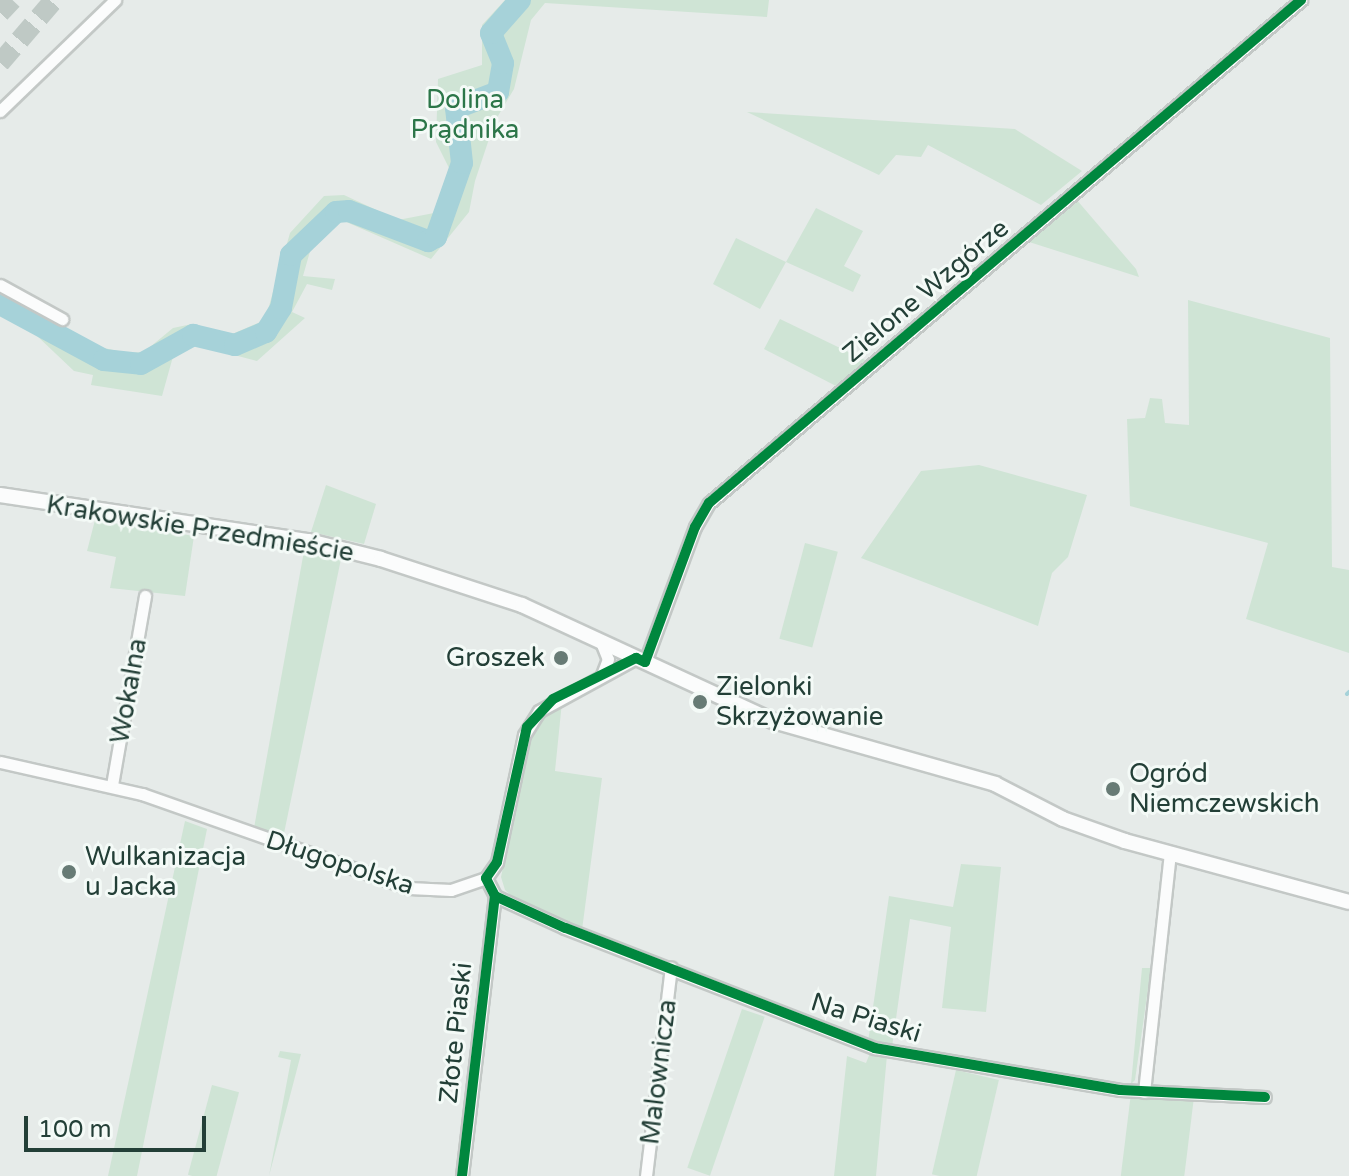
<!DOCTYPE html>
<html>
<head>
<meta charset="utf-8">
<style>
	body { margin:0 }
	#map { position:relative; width:1349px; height:1176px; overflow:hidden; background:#e6ebe9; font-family:"Varela Round",sans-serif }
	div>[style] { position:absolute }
	.green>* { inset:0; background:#cfe4d5; transform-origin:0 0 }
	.stream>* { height:4px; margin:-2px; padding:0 2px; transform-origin:2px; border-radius:2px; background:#a6d2d9 }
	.river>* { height:22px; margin:-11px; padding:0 11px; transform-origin:11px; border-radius:11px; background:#a6d2d9 }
	.highway-tunnel>* { height:20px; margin-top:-10px; transform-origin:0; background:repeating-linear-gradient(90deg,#bfc9c5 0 20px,transparent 0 30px) }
	.roads { filter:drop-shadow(2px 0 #c3c8c6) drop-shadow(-2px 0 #c3c8c6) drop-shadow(0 2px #c3c8c6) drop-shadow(0 -2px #c3c8c6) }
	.street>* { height:11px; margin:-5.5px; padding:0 5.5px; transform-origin:5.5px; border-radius:5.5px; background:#fbfcfc }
	.secondary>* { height:14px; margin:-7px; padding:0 7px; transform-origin:7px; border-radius:7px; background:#fbfcfc }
	.cycleway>* { height:10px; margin:-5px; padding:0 5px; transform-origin:5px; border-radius:5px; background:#00873e }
	.dots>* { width:22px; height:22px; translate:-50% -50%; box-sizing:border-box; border:4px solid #f4faf7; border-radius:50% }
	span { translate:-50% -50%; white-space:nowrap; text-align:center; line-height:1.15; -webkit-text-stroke:6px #f4faf7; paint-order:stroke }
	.park-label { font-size:26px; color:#2c7649 }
	.street-label { font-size:26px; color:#233f37 }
	.poi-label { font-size:26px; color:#233f37 }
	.right { translate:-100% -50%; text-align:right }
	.left { translate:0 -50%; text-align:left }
	.scale { position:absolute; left:24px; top:1116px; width:182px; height:36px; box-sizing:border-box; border:4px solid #233f37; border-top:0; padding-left:10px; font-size:24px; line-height:28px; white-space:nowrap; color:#233f37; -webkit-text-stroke:6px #f4faf7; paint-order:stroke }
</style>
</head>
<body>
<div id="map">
	<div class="green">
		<div style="clip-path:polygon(505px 0,769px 0,767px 17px,545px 3px,531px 20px,514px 89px,495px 121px,475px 181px,469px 212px,431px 259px,344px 221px,328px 225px,311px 248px,303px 276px,335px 279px,332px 290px,307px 284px,292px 312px,305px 318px,257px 361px,196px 345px,174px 353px,162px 396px,91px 385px,93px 375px,74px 371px,17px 317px,0 314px,0 289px,95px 346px,127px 353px,144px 352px,173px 328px,192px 324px,230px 335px,265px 320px,290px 233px,324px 196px,344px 195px,398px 220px,434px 213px,449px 168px,436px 142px,438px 79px,482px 65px,482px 25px)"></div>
		<div style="clip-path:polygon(747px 112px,1015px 129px,1082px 171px,1041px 205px,928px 145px,921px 157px,896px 155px,879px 175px)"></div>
		<div style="clip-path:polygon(1076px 199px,1136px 269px,1139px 277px,1026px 241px)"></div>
		<div style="clip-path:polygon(816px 208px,863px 231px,844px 266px,861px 275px,853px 292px,786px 262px,760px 309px,713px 284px,736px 238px,786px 262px)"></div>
		<div style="clip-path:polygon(1188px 300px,1330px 338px,1332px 567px,1349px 570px,1349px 653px,1246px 619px,1268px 543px,1130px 506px,1127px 419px,1145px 418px,1150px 398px,1162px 399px,1165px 423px,1189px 425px)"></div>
		<div style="clip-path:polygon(780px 319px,867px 361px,838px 387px,764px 349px)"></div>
		<div style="clip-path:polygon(979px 465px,1087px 495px,1068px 557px,1052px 573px,1038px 626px,861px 558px,921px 471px)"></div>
		<div style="clip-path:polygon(326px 485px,376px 504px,364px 544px,311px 532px)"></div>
		<div style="clip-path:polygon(95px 520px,194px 536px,185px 596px,110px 588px,116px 557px,87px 551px)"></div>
		<div style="left:805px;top:543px;width:34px;height:99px;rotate:15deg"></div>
		<div style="clip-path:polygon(304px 551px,341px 559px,283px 838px,254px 828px)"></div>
		<div style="clip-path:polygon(562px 702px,555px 771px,602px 778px,582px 930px,517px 901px,505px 890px,501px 877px,529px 743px,548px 712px)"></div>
		<div style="clip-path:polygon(185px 821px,207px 829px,137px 1176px,108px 1176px)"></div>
		<div style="clip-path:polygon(961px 864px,1001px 867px,986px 1012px,942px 1008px,951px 927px,910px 919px,892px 1047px,868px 1042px,889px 896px,953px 907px)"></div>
		<div style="clip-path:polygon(1142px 968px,1151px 968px,1135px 1080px,1131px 1084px)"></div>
		<div style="left:742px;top:1009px;width:24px;height:168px;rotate:19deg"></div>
		<div style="clip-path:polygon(280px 1051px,301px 1054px,269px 1176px,291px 1060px,278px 1057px)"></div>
		<div style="clip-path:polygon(870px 1053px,887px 1055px,876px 1176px,834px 1176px,847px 1056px,866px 1063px)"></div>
		<div style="left:956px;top:1070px;width:44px;height:107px;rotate:13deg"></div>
		<div style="left:212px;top:1085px;width:28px;height:93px;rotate:15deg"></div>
		<div style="left:1131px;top:1093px;width:63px;height:84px;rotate:7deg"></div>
	</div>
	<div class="stream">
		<div style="left:1347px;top:694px;width:3px;rotate:-45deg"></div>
	</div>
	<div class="river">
		<div style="left:0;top:304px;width:118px;rotate:28.3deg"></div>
		<div style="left:104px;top:360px;width:37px;rotate:6deg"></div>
		<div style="left:141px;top:364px;width:60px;rotate:-29.1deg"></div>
		<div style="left:193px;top:335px;width:43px;rotate:13.4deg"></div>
		<div style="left:235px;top:345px;width:34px;rotate:-23deg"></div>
		<div style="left:266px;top:332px;width:28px;rotate:-58deg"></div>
		<div style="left:281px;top:308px;width:54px;rotate:-79.3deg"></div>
		<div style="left:291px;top:255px;width:62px;rotate:-43.7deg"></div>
		<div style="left:336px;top:212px;width:13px;rotate:-4deg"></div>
		<div style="left:349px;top:211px;width:85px;rotate:20.8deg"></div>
		<div style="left:428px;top:241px;width:9px;rotate:-27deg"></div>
		<div style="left:436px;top:237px;width:78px;rotate:-70.6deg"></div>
		<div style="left:462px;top:163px;width:55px;rotate:-96.2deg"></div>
		<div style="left:456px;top:108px;width:45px;rotate:-20.9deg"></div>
		<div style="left:498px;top:92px;width:29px;rotate:-80deg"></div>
		<div style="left:503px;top:63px;width:32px;rotate:-112deg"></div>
		<div style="left:491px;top:33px;width:44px;rotate:-48.7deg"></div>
	</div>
	<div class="highway-tunnel">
		<div style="left:0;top:13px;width:18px;rotate:-47deg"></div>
		<div style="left:0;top:63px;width:83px;rotate:-49.4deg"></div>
	</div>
	<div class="roads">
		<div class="street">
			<div style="left:0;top:111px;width:160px;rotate:-44deg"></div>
			<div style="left:0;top:285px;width:71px;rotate:28.7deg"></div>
			<div style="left:601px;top:642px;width:18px;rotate:68deg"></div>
			<div style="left:608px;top:659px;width:17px;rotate:111deg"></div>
			<div style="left:645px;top:662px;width:144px;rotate:-69.7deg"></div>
			<div style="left:695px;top:527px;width:28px;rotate:-60deg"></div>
			<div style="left:709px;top:503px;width:777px;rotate:-40.35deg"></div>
			<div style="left:0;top:762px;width:146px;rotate:12.7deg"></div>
			<div style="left:142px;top:794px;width:283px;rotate:19.4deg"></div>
			<div style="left:409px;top:888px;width:42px;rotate:2.7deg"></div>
			<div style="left:451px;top:890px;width:37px;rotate:-19deg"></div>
			<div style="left:486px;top:878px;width:19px;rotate:-55deg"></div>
			<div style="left:497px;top:862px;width:130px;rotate:-78deg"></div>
			<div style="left:524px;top:735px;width:28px;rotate:-58deg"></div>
			<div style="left:539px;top:711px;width:111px;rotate:-28.7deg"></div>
			<div style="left:112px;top:785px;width:192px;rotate:-80.1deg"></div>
			<div style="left:486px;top:878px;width:20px;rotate:63deg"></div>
			<div style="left:495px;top:896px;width:77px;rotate:24.6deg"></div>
			<div style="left:565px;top:928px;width:332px;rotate:21.2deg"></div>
			<div style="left:875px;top:1048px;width:249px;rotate:9.7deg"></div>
			<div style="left:1120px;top:1090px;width:145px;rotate:2.8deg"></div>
			<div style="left:1144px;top:1092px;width:239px;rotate:-83.8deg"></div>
			<div style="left:462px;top:1176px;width:282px;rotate:-83.3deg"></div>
			<div style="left:646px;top:1176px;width:210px;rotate:-83.2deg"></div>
		</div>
		<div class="secondary">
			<div style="left:0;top:495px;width:312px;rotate:8.5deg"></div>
			<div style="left:309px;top:541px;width:74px;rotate:14deg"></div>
			<div style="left:381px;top:559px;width:148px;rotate:18.1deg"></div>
			<div style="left:522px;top:605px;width:277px;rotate:24.8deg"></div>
			<div style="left:773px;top:721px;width:231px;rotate:15.8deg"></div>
			<div style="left:995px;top:784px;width:76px;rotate:27.2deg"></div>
			<div style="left:1063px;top:819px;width:66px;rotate:19.5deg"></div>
			<div style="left:1125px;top:841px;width:232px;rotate:15.2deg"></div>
		</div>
	</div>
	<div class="cycleway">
		<div style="left:1265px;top:1097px;width:145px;rotate:-177.2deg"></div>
		<div style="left:1120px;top:1090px;width:249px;rotate:-170.3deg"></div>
		<div style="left:875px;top:1048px;width:332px;rotate:-158.8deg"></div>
		<div style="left:565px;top:928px;width:77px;rotate:-155.4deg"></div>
		<div style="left:495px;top:896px;width:20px;rotate:-117deg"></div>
		<div style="left:486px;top:878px;width:19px;rotate:-55deg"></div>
		<div style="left:497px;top:862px;width:138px;rotate:-77.5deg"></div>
		<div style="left:527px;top:727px;width:38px;rotate:-47deg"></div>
		<div style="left:553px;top:699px;width:93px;rotate:-26.3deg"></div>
		<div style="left:636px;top:658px;width:10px;rotate:24deg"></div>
		<div style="left:645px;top:662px;width:144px;rotate:-69.7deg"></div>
		<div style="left:695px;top:527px;width:28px;rotate:-60deg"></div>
		<div style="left:709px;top:503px;width:777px;rotate:-40.35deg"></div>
		<div style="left:462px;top:1176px;width:282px;rotate:-83.3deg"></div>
	</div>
	<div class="dots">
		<div style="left:561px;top:658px;background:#677b75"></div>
		<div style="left:700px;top:702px;background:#677b75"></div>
		<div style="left:1113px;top:789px;background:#677b75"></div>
		<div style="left:69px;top:872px;background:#677b75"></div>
	</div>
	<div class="park-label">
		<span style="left:465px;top:115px">Dolina<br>Prądnika</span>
	</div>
	<div class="street-label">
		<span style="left:926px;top:291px;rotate:-40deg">Zielone Wzgórze</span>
		<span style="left:200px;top:529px;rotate:9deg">Krakowskie Przedmieście</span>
		<span style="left:129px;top:691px;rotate:-80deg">Wokalna</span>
		<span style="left:340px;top:863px;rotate:18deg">Długopolska</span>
		<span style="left:866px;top:1018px;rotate:17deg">Na Piaski</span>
		<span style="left:456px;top:1033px;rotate:-84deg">Złote Piaski</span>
		<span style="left:659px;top:1072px;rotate:-83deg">Malownicza</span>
	</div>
	<div class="poi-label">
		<span class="right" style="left:545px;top:658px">Groszek</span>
		<span class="left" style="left:716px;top:702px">Zielonki<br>Skrzyżowanie</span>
		<span class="left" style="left:1129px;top:789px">Ogród<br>Niemczewskich</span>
		<span class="left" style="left:85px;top:872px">Wulkanizacja<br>u Jacka</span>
	</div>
	<div class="scale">100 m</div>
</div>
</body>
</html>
